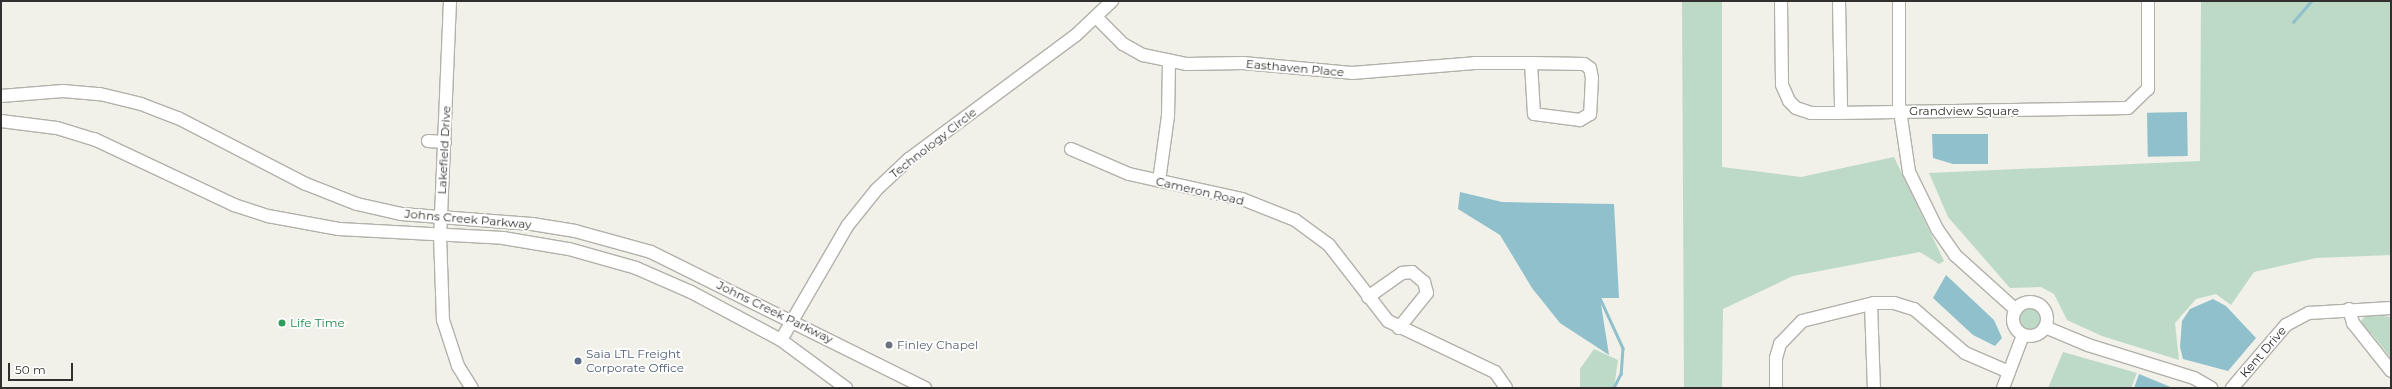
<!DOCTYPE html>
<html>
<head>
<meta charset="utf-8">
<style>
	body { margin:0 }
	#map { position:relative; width:2392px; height:389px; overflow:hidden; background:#f1f0e9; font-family:Montserrat,sans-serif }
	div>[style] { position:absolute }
	.green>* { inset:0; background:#bddac6 }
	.round { border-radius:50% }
	.water>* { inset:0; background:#8fc0cc; transform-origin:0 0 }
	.stream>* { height:2.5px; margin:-1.25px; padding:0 1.25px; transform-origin:1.25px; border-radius:1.25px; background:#8fc0cc }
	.roads { filter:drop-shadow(1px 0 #b2b1aa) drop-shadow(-1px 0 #b2b1aa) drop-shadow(0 1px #b2b1aa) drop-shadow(0 -1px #b2b1aa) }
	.minor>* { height:12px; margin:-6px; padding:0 6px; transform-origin:6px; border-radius:6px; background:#fff }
	.minor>.ring { margin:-6px; padding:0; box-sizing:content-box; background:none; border:12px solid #fff; border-radius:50% }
	.dots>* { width:11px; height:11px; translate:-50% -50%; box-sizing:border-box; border:2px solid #fff; border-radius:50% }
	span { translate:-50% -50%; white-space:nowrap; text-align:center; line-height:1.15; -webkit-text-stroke:3.5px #fff; paint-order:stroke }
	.street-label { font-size:12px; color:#31302e }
	.leisure-label { font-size:12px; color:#27864d }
	.left { translate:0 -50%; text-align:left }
	.worship-label { font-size:12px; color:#5b616d }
	.service-label { font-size:12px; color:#4e5e75 }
	.frame { position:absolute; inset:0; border:2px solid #31302e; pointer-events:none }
	.scale { position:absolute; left:8px; top:363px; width:65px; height:18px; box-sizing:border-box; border:2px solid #31302e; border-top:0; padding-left:5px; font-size:12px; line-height:14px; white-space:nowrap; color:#31302e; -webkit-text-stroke:3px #fff; paint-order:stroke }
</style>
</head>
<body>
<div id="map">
	<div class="green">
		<div style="clip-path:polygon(1682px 1px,1722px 1px,1722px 167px,1801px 177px,1894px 157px,1944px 261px,1939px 264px,1920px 252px,1793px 276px,1723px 309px,1722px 388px,1684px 388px)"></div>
		<div style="clip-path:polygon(2201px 1px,2391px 1px,2391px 255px,2316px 258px,2254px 272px,2231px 305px,2216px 294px,2196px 299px,2175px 323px,2179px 360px,2102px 336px,2067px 320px,2054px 294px,2041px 287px,2010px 288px,1948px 217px,1929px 173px,2200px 161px)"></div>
		<div class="round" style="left:2018px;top:306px;width:24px;height:24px"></div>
		<div style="clip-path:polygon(2367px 314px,2391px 317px,2391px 358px,2371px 333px,2365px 333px,2361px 321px)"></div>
		<div style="clip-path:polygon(1594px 349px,1618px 360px,1614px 388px,1580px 388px,1580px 369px)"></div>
		<div style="clip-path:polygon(2063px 352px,2137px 373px,2131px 388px,2048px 388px)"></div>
	</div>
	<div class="water">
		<div style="left:2187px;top:112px;width:44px;height:40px;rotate:89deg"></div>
		<div style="clip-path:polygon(1932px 134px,1988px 134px,1988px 164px,1953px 164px,1933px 158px)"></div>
		<div style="clip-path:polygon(1460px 192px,1502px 202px,1614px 204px,1619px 298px,1600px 298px,1609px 355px,1560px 323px,1532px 288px,1500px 235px,1458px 209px)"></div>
		<div style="clip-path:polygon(1946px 275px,1994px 320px,2002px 338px,1995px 346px,1973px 335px,1933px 298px)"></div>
		<div style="clip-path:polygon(2213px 299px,2226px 306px,2256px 338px,2228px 371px,2183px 359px,2180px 347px,2182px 321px,2190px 309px)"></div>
		<div style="clip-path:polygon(2139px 374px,2173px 388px,2134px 388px)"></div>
	</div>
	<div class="stream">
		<div style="left:2293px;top:22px;width:28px;rotate:-49deg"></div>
		<div style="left:1600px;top:298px;width:55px;rotate:65.3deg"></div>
		<div style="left:1623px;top:348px;width:26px;rotate:94deg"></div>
		<div style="left:1621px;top:374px;width:16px;rotate:117deg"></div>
	</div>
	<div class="roads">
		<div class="minor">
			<div style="left:450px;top:1px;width:234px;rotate:92.4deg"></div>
			<div style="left:440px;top:235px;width:85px;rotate:88deg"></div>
			<div style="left:443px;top:320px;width:48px;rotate:71.9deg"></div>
			<div style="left:458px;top:366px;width:26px;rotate:58deg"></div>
			<div style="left:1781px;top:1px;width:84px;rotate:89.3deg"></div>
			<div style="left:1782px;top:85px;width:17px;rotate:66deg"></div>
			<div style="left:1789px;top:101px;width:10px;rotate:45deg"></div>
			<div style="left:1796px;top:108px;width:16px;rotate:18deg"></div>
			<div style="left:1811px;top:113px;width:27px"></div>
			<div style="left:1838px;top:113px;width:290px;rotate:-1deg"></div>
			<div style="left:2128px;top:108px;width:28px;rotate:-44deg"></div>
			<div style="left:2148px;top:89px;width:88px;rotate:-90deg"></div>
			<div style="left:1839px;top:1px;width:106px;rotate:88.9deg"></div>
			<div style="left:1899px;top:1px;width:103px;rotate:90deg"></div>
			<div style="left:1899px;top:104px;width:69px;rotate:81.6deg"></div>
			<div style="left:1909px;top:172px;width:64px;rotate:63.8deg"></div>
			<div style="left:1937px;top:229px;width:32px;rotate:55deg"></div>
			<div style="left:1955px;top:255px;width:82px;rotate:42deg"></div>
			<div style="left:1097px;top:18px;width:37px;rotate:45deg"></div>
			<div style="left:1123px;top:44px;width:23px;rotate:29deg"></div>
			<div style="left:1143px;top:55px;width:45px;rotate:11.6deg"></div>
			<div style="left:1187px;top:64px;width:56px;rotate:-1deg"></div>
			<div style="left:1243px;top:63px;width:109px;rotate:5.2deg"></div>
			<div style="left:1352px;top:73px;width:123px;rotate:-4.6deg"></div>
			<div style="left:1475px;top:63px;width:56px"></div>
			<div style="left:1531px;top:63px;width:53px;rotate:1.1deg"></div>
			<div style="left:1584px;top:64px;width:7px;rotate:34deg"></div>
			<div style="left:1590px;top:68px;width:10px;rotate:79deg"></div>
			<div style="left:1592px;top:78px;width:36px;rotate:93deg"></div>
			<div style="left:1590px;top:114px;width:12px;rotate:149deg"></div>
			<div style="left:1580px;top:120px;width:46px;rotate:-172.6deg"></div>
			<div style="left:1534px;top:114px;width:51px;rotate:-93.4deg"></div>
			<div style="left:1px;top:96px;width:62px;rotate:-4.6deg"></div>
			<div style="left:63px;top:91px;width:37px;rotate:5deg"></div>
			<div style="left:100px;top:94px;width:42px;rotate:13.7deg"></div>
			<div style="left:141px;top:104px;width:40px;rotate:21deg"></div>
			<div style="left:178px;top:118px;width:144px;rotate:27.3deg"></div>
			<div style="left:306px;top:184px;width:55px;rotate:21.4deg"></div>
			<div style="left:357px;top:204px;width:45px;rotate:12.8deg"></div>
			<div style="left:401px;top:214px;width:131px;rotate:4.4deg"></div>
			<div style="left:532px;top:224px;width:44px;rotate:9.2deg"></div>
			<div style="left:575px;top:231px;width:79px;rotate:15.4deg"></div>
			<div style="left:651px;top:252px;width:306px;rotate:26.4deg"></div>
			<div style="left:1px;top:121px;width:56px;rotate:7.1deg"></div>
			<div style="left:57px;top:128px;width:39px;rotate:17deg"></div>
			<div style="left:94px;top:139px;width:155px;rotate:25.2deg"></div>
			<div style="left:234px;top:205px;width:36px;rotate:18deg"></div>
			<div style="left:268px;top:216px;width:72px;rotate:10.4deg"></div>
			<div style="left:339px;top:229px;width:164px;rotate:3.1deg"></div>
			<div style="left:503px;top:238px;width:67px;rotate:9.5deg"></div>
			<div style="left:569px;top:249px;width:70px;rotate:15.8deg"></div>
			<div style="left:636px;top:268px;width:60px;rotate:23.6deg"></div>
			<div style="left:691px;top:292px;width:102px;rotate:28.1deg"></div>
			<div style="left:781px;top:340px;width:81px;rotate:36.4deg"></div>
			<div style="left:428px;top:141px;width:17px;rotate:3deg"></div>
			<div style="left:1071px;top:149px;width:63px;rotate:23.3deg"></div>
			<div style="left:1129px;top:174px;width:116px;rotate:12.5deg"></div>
			<div style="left:1242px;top:199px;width:57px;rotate:21.6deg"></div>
			<div style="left:1295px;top:220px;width:42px;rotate:36.3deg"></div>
			<div style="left:1329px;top:245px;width:96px;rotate:52.2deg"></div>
			<div style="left:1388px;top:321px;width:119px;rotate:25.5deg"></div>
			<div style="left:1495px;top:372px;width:19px;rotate:55deg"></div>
			<div style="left:1159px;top:181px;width:66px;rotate:-82.1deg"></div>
			<div style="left:1168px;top:116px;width:54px;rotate:-88.9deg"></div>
			<div style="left:1368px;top:297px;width:42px;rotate:-35.2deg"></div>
			<div style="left:1402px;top:273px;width:10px;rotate:-6deg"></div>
			<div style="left:1412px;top:272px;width:16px;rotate:40deg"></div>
			<div style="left:1424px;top:282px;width:11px;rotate:75deg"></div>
			<div style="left:1427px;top:293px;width:45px;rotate:128.7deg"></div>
			<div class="ring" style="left:2013px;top:302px;width:22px;height:22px"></div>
			<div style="left:1871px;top:304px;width:84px;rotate:88deg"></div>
			<div style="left:2349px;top:309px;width:15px;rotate:74deg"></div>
			<div style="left:2353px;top:323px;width:61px;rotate:51.6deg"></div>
			<div style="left:2045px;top:327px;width:47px;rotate:22.7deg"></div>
			<div style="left:2088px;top:345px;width:111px;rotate:17.3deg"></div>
			<div style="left:2194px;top:378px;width:20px;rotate:30deg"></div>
			<div style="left:781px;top:340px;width:133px;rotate:-59.8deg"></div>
			<div style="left:848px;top:225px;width:45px;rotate:-51.3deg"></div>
			<div style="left:876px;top:190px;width:45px;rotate:-43.2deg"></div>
			<div style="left:909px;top:159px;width:208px;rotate:-36.6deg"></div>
			<div style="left:1076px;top:35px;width:50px;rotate:-43.4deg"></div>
			<div style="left:1776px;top:388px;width:30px;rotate:-90deg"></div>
			<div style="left:1776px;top:358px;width:15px;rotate:-74deg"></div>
			<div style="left:1780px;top:344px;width:32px;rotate:-46deg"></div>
			<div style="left:1802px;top:321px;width:74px;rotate:-14deg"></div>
			<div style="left:1874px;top:303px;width:20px"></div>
			<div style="left:1894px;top:303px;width:21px;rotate:17deg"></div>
			<div style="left:1914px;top:309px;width:67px;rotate:40.8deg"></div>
			<div style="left:1965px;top:353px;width:48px;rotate:23.4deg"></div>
			<div style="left:2003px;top:388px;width:57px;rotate:-69.3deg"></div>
			<div style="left:2232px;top:388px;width:83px;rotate:-49.4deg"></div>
			<div style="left:2286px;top:325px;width:26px;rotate:-28deg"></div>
			<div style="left:2309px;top:313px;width:82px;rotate:-3.5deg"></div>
		</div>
	</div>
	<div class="dots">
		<div style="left:282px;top:323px;background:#2e9e5b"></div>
		<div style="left:889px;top:345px;background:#6b7280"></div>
		<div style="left:578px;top:361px;background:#5c6f8a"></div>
	</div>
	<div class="street-label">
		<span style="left:1295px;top:68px;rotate:5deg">Easthaven Place</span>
		<span style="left:1964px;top:111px">Grandview Square</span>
		<span style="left:933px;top:143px;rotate:-38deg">Technology Circle</span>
		<span style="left:444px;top:150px;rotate:-87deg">Lakefield Drive</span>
		<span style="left:1200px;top:191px;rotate:13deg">Cameron Road</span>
		<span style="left:468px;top:219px;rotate:5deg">Johns Creek Parkway</span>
		<span style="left:775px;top:312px;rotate:26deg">Johns Creek Parkway</span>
		<span style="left:2263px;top:352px;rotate:-49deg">Kent Drive</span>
	</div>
	<div class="leisure-label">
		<span class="left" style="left:290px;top:323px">Life Time</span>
	</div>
	<div class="worship-label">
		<span class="left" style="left:897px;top:345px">Finley Chapel</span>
	</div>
	<div class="service-label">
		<span class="left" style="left:586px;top:361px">Saia LTL Freight<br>Corporate Office</span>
	</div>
	<div class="frame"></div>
	<div class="scale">50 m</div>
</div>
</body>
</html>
